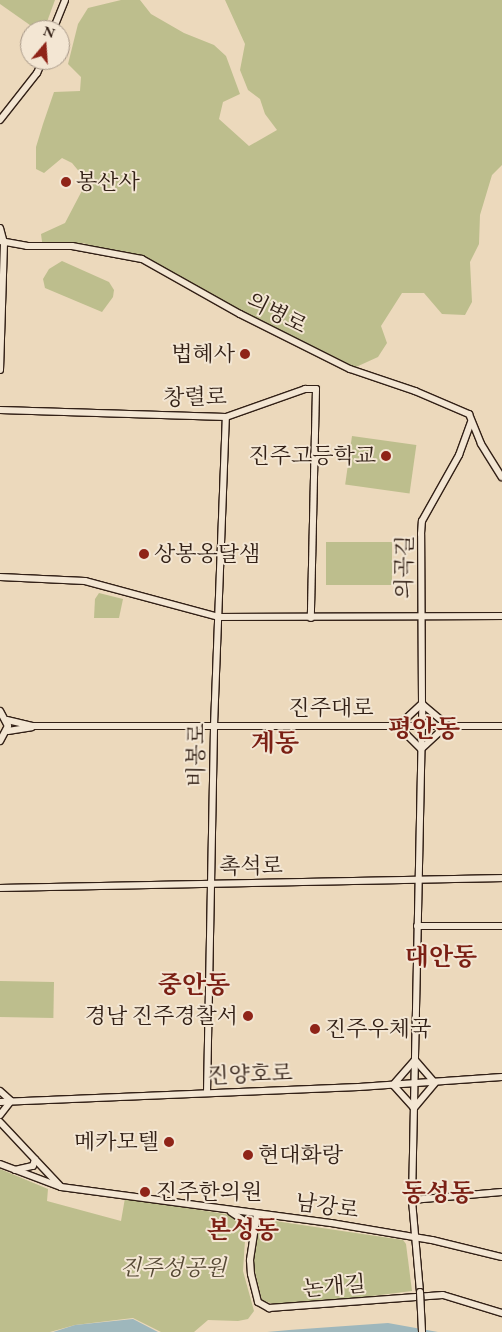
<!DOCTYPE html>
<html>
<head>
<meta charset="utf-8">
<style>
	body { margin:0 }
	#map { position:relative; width:502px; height:1332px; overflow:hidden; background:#ecd9bc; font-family:"EB Garamond","Noto Serif KR",serif }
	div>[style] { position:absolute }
	.green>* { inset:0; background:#bdbe8d; transform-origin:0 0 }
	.water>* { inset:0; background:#9eb7bc }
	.roads { filter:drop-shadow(1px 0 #322016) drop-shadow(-1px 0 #322016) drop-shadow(0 1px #322016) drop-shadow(0 -1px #322016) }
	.secondary>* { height:6px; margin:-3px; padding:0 3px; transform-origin:3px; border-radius:3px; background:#f3e6d3 }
	.bridges { filter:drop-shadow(1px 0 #322016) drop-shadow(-1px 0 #322016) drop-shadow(0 1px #322016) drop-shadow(0 -1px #322016) }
	.secondary-bridge>* { height:6px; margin:-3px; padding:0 3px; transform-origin:3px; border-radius:3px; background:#f3e6d3 }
	.dots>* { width:14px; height:14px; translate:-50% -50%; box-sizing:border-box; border:2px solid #f3e6d3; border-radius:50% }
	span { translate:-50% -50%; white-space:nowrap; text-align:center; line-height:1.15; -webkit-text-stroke:4px #f3e6d3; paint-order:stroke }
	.poi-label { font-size:22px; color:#322016 }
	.left { translate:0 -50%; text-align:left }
	.right { translate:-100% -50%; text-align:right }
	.street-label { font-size:22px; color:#322016 }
	.park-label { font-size:22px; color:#554834; font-style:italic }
	.quarter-label { font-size:25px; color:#7a1f14; font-weight:700 }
	.north { position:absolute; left:20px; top:20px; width:50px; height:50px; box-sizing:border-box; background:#f3e6d3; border:1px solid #a69787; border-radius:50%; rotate:18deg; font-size:14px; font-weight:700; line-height:20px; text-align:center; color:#322016 }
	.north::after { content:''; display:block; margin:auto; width:18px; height:22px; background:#8f2418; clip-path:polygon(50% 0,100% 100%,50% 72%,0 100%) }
</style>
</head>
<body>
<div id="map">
	<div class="green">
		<div style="clip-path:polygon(0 0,55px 0,44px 30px,37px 30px,0 4px)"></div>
		<div style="clip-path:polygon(121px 0,140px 0,151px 14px,184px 33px,214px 45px,226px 56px,240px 94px,223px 102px,219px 119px,249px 146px,277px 130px,265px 114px,260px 99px,248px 90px,240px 70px,245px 44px,225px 0,502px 0,502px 165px,492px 175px,480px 215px,479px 244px,470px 262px,472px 302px,465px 315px,442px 314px,424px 293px,402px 293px,381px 326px,387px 343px,378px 357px,356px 367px,345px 365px,245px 313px,146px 257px,121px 255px,83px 243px,43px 249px,41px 234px,65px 223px,87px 181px,72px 163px,62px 158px,44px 173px,36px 169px,36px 147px,43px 124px,54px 92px,80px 91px,81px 77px,68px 64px,78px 24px,88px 8px)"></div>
		<div style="clip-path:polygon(62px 261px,109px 282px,114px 290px,113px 297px,102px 312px,45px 288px,43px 279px,49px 269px)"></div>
		<div style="left:352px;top:436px;width:65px;height:49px;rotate:8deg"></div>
		<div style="left:326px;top:542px;width:66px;height:43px"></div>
		<div style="clip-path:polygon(99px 593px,123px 599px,119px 618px,94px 618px,95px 599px)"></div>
		<div style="left:0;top:981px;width:54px;height:36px;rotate:1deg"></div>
		<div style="clip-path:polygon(0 1169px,48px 1189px,47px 1201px,121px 1221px,125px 1198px,231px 1215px,246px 1225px,243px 1271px,254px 1311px,248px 1319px,238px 1321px,208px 1320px,194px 1332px,161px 1332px,133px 1318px,75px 1325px,50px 1332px,0 1332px)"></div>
		<div style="clip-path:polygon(268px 1220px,403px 1240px,406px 1244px,412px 1291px,332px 1301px,273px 1304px,262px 1300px,252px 1260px,259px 1223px)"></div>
	</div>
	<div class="water">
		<div style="clip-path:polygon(133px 1319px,158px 1332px,53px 1332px,75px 1325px)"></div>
		<div style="clip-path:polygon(388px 1323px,438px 1332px,267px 1332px,289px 1330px)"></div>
	</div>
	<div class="roads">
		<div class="secondary">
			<div style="left:53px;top:30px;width:32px;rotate:-68deg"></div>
			<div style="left:0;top:120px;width:60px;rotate:-51.8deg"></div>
			<div style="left:37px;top:73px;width:14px;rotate:-65deg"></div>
			<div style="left:0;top:228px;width:16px;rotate:75deg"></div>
			<div style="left:4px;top:243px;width:127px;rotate:91.8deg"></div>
			<div style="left:0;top:241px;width:27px;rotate:10deg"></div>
			<div style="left:27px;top:246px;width:45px"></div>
			<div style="left:72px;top:246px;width:71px;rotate:10.5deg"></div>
			<div style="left:142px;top:259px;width:112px;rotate:29.3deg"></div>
			<div style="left:240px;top:314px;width:123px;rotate:26.6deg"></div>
			<div style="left:350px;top:369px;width:69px;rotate:18.7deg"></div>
			<div style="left:415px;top:391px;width:59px;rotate:23.1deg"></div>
			<div style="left:469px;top:414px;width:32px;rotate:68deg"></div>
			<div style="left:481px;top:444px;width:39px;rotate:58deg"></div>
			<div style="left:0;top:410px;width:226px;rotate:1.8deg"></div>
			<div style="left:226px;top:417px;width:84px;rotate:-19.5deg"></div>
			<div style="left:305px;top:389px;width:11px"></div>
			<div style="left:316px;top:389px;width:229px;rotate:91.3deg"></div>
			<div style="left:0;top:577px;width:85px;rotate:2.7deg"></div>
			<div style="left:85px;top:581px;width:138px;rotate:15.1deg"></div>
			<div style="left:218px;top:617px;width:284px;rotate:-0.2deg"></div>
			<div style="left:422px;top:704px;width:33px;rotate:40deg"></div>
			<div style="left:447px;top:725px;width:35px;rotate:137deg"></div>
			<div style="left:421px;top:749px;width:33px;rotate:-135deg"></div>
			<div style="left:398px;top:726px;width:33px;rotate:-43deg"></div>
			<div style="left:0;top:711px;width:17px;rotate:62deg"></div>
			<div style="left:8px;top:726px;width:17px;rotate:118deg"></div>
			<div style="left:7px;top:720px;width:27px;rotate:13deg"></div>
			<div style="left:33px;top:726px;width:469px"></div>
			<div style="left:8px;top:731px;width:24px;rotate:-9deg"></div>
			<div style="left:0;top:888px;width:502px;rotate:-1.14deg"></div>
			<div style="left:417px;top:926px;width:85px"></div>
			<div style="left:415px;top:1060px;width:30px;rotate:49deg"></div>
			<div style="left:435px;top:1083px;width:33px;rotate:130deg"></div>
			<div style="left:414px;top:1108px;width:31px;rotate:-132deg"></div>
			<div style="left:393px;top:1085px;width:33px;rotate:-49deg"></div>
			<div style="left:0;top:1091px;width:15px;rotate:42deg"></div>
			<div style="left:11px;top:1101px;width:18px;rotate:128deg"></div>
			<div style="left:207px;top:1093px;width:367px;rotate:-88.9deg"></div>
			<div style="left:214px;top:726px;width:309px;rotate:-87.8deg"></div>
			<div style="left:0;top:1102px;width:359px;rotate:-2.4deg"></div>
			<div style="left:359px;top:1087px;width:143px;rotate:-4deg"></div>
			<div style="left:0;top:1122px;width:89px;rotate:46.8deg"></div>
			<div style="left:0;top:1164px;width:65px;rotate:20.7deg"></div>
			<div style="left:61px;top:1187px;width:272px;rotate:7.6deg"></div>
			<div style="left:331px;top:1223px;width:102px;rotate:9.6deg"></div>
			<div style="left:432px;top:1240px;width:72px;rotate:13.7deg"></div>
			<div style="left:15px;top:1170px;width:18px;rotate:-13deg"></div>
			<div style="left:33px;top:1166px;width:7px;rotate:-74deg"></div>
			<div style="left:412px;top:1200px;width:90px;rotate:-5.1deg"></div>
			<div style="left:231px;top:1212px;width:18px;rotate:34deg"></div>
			<div style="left:246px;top:1222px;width:16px;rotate:76deg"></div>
			<div style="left:257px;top:1214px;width:47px;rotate:98.7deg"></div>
			<div style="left:250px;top:1260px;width:14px;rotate:86deg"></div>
			<div style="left:251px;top:1274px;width:29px;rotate:76deg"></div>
			<div style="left:258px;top:1302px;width:13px;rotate:29deg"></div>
			<div style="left:269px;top:1308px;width:174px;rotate:-4.3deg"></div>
			<div style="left:443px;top:1295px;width:62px;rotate:17deg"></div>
			<div style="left:420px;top:1292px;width:92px;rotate:-95deg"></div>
			<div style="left:412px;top:1200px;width:496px;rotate:-88.8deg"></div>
			<div style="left:422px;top:704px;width:170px;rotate:-90.3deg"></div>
			<div style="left:421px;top:534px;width:13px;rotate:-86deg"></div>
			<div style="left:422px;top:521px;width:76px;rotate:-60.7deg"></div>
			<div style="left:459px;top:455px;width:35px;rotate:-70deg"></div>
		</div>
	</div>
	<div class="bridges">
		<div class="secondary-bridge">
			<div style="left:420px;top:1292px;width:40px;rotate:87.1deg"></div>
		</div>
	</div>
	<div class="dots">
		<div style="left:66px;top:182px;background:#8f2418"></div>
		<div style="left:245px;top:354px;background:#8f2418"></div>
		<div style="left:386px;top:456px;background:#8f2418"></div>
		<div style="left:144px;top:554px;background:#8f2418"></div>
		<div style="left:248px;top:1016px;background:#8f2418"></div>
		<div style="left:315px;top:1029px;background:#8f2418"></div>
		<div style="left:169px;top:1142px;background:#8f2418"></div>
		<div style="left:248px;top:1155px;background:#8f2418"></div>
		<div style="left:145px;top:1192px;background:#8f2418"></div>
	</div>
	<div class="poi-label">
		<span class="left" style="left:76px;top:182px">봉산사</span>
		<span class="right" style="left:235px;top:354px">법혜사</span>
		<span class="right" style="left:376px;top:456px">진주고등학교</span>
		<span class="left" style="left:154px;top:554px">상봉옹달샘</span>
		<span class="right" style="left:238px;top:1016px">경남 진주경찰서</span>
		<span class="left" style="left:325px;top:1029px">진주우체국</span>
		<span class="right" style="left:159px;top:1142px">메카모텔</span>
		<span class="left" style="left:258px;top:1155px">현대화랑</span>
		<span class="left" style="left:156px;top:1192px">진주한의원</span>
	</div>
	<div class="street-label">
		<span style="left:277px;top:313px;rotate:27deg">의병로</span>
		<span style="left:195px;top:397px;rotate:-1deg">창렬로</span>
		<span style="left:404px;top:567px;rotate:-89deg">의곡길</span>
		<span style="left:331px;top:708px">진주대로</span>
		<span style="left:196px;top:755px;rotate:-89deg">비봉로</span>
		<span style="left:251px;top:866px;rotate:-1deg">촉석로</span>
		<span style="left:250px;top:1074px;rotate:-2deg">진양호로</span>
		<span style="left:327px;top:1206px;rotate:8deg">남강로</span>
		<span style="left:334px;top:1286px;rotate:-5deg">논개길</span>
	</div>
	<div class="park-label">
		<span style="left:173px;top:1268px">진주성공원</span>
	</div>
	<div class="quarter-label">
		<span style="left:424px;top:728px">평안동</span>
		<span style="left:275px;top:742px">계동</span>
		<span style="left:441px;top:956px">대안동</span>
		<span style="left:194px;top:984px">중안동</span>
		<span style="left:438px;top:1192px">동성동</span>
		<span style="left:243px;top:1229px">본성동</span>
	</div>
	<div class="north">N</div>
</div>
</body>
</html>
